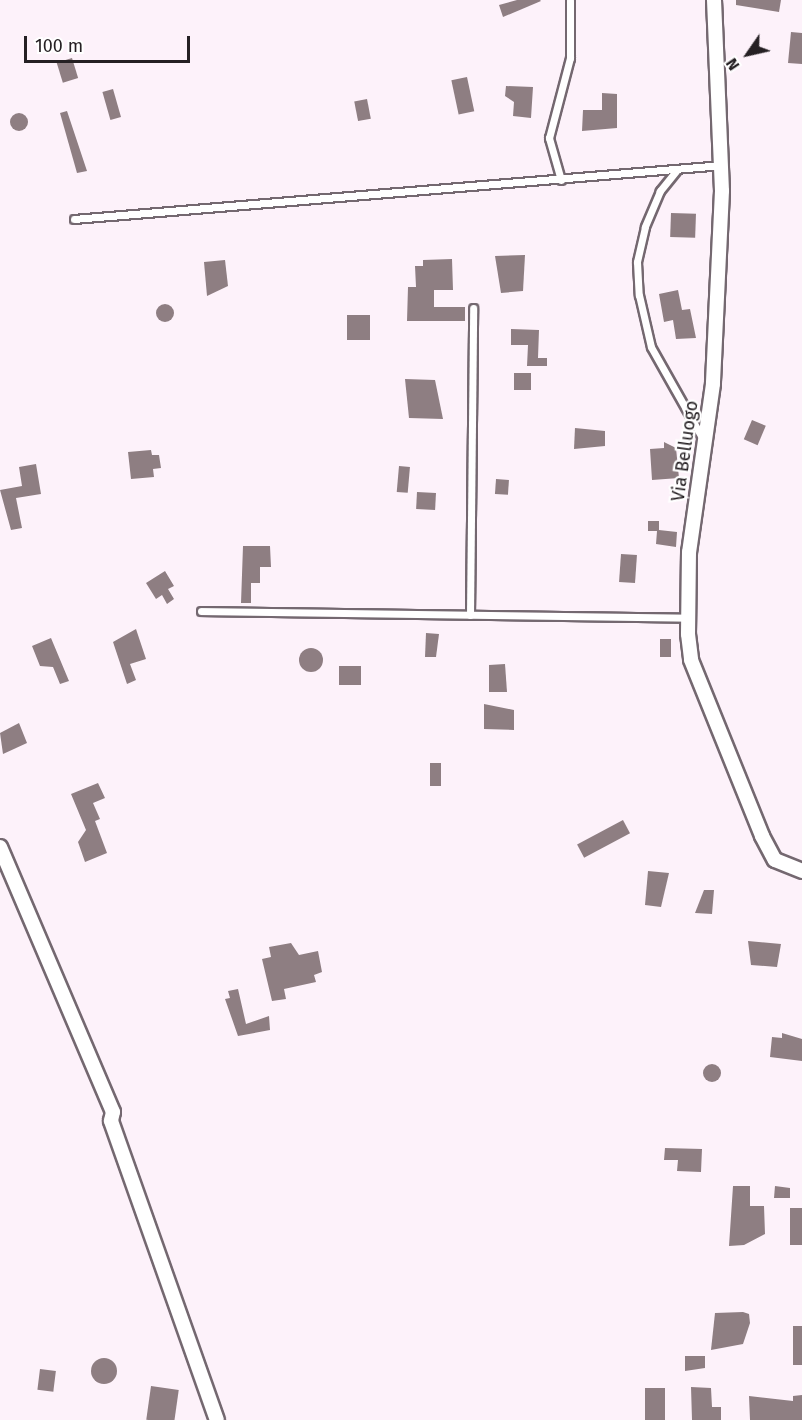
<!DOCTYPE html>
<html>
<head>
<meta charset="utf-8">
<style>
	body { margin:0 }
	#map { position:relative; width:802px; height:1420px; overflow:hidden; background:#fdf2fa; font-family:"Fira Sans",sans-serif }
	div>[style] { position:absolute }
	.building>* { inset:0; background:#8e7e82; transform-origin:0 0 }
	.round { border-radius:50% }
	.roads { filter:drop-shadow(2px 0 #746870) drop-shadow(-2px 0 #746870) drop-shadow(0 2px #746870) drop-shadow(0 -2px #746870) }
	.service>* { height:7px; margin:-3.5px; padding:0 3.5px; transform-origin:3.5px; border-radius:3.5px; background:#fff }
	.minor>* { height:14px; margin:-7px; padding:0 7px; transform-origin:7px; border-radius:7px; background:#fff }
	span { translate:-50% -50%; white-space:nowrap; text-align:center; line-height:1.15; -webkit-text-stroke:4.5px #fff; paint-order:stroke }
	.street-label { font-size:18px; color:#252023 }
	.north { position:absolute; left:718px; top:24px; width:60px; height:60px; -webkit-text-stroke:4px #fff; paint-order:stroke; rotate:236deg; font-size:16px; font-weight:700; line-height:24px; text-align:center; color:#252023 }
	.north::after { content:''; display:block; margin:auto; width:21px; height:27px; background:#252023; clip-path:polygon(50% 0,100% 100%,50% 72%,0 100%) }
	.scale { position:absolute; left:24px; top:36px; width:166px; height:27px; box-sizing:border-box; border:3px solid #252023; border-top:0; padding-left:8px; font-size:18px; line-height:21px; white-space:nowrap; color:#252023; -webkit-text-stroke:4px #fff; paint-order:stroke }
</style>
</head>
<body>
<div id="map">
	<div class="building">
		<div style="clip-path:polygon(517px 0,540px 0,541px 1px,503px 17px,499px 5px)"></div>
		<div style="clip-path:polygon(736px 0,781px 0,779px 12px,736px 5px)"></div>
		<div style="clip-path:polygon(791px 32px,802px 33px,802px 64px,788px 63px)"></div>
		<div style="left:72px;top:58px;width:21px;height:16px;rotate:73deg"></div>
		<div style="left:467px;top:77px;width:35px;height:16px;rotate:78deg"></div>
		<div style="clip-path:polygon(506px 86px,533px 87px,531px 118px,513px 116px,514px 102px,505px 96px)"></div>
		<div style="left:113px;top:89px;width:29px;height:11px;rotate:74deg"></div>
		<div style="clip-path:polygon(602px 93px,617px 94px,617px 128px,582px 131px,583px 110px,602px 110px)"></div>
		<div style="left:367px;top:99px;width:20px;height:13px;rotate:79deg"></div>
		<div style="clip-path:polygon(67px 111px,87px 171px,77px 173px,60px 113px)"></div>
		<div class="round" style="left:10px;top:113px;width:18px;height:18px"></div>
		<div style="left:671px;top:213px;width:25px;height:24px;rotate:2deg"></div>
		<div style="clip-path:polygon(525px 255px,523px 291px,501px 293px,495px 256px)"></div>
		<div style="clip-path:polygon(452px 259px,453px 290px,434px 290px,434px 307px,465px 307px,465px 321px,407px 321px,408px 287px,416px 287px,415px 266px,423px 266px,423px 260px)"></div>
		<div style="clip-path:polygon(225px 260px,228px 286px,207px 296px,204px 262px)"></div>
		<div style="clip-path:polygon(678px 290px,682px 310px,690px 309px,696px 338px,676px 339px,673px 320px,664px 322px,659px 294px)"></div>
		<div class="round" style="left:156px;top:304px;width:18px;height:18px"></div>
		<div style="left:347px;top:315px;width:23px;height:25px"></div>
		<div style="clip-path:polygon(511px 329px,539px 330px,538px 358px,547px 358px,547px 366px,527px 366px,528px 345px,511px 345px)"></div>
		<div style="left:514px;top:373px;width:17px;height:17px"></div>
		<div style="clip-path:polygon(405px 379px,435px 380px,443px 419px,409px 418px)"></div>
		<div style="left:752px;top:420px;width:15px;height:21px;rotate:23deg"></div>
		<div style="clip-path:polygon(575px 428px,605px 431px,605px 446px,574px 449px)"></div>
		<div style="clip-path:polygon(664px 442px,676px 448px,679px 478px,652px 480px,650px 449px,664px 448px)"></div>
		<div style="clip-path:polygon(151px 450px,152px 455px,159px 455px,161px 468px,153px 469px,154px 477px,131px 479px,128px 452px)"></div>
		<div style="clip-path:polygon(36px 464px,41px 494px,16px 498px,22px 528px,11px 530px,0 490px,22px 486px,19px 467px)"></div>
		<div style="left:399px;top:466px;width:11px;height:26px;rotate:5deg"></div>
		<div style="left:496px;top:479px;width:13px;height:15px;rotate:4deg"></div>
		<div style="left:417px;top:492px;width:19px;height:17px;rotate:3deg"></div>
		<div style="clip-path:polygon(648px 521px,659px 521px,659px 530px,677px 532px,676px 547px,656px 544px,657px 531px,648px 531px)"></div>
		<div style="clip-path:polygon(243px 546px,270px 546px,271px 567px,260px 567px,260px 583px,251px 583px,251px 603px,241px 603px)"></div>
		<div style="left:621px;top:554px;width:16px;height:28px;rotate:4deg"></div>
		<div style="clip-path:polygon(165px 571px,174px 586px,168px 589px,174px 599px,167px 604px,162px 595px,156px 599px,146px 583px)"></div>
		<div style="clip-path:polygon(136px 629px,146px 659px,130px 664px,136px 680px,127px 684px,113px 642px)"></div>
		<div style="clip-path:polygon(426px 633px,439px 634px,436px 657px,425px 657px)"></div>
		<div style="clip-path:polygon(51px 638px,69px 681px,60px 684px,53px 667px,40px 666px,32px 646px)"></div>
		<div style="left:660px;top:639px;width:11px;height:18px"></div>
		<div class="round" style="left:299px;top:648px;width:24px;height:24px"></div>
		<div style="clip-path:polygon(505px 664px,507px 692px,489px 692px,489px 665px)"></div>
		<div style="left:339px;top:666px;width:22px;height:19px"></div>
		<div style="clip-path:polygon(484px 704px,514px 710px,514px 730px,484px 729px)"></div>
		<div style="clip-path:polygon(19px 723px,27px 743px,3px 754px,0 733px)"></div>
		<div style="left:430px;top:763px;width:11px;height:23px"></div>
		<div style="clip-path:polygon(98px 783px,105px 798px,93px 803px,100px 819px,95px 821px,107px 853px,85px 862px,78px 842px,86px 830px,71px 794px)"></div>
		<div style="left:623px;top:820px;width:15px;height:52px;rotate:62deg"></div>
		<div style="clip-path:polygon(648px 871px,669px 873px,661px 907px,645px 905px)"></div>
		<div style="clip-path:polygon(704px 890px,714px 890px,712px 914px,695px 913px)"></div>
		<div style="clip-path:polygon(748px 941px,781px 944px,777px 967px,751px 965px)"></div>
		<div style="clip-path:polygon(291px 943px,299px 955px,318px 951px,322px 972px,314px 975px,316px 982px,284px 989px,286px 999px,272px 1001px,262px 959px,271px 957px,269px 947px)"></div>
		<div style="clip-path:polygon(238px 989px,246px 1024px,269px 1016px,270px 1030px,238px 1036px,225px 999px,230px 998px,228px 991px)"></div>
		<div style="clip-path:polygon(782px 1033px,802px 1039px,802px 1061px,770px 1057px,772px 1037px,782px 1038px)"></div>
		<div class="round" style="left:703px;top:1064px;width:18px;height:18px"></div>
		<div style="clip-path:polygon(665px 1148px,702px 1149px,701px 1172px,677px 1171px,678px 1160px,664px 1160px)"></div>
		<div style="clip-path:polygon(733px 1186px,750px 1186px,750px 1206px,764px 1206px,765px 1234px,744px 1245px,729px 1246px)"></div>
		<div style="clip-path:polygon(775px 1186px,790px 1188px,790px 1198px,774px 1198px)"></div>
		<div style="left:790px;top:1208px;width:12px;height:37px"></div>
		<div style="clip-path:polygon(743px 1312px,749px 1314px,750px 1323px,743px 1344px,711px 1350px,715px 1313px)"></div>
		<div style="left:793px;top:1326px;width:9px;height:39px"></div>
		<div style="clip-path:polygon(685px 1356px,705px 1356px,705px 1368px,685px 1371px)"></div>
		<div class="round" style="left:91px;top:1358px;width:26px;height:26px"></div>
		<div style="left:40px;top:1369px;width:16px;height:21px;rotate:7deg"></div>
		<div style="left:151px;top:1386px;width:28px;height:34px;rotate:8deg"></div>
		<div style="clip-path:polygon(691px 1387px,711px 1388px,712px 1407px,721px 1407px,721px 1420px,692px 1420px)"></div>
		<div style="left:645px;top:1388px;width:20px;height:32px"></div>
		<div style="clip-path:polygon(802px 1395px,802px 1420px,750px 1420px,749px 1396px,793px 1401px,793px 1396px)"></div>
	</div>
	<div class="roads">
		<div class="service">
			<div style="left:676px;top:171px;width:26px;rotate:129deg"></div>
			<div style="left:660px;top:191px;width:39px;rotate:113deg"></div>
			<div style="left:645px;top:227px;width:36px;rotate:103deg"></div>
			<div style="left:637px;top:262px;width:33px;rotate:87deg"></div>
			<div style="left:639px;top:295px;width:53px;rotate:77deg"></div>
			<div style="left:651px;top:347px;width:108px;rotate:60.6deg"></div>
			<div style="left:561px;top:180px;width:44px;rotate:-105.9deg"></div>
			<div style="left:549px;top:138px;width:83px;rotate:-75.3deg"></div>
			<div style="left:570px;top:58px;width:58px;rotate:-90deg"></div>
			<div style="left:74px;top:219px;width:650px;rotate:-4.76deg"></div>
			<div style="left:201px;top:611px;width:487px;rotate:0.8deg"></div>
			<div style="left:470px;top:615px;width:307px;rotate:-89.4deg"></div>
		</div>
		<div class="minor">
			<div style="left:714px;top:0;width:191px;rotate:87.6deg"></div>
			<div style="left:722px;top:191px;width:193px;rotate:92.7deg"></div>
			<div style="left:713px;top:384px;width:170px;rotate:98.1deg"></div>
			<div style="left:689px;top:552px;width:82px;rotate:90.7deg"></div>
			<div style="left:688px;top:634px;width:26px;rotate:83deg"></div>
			<div style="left:691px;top:660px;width:190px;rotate:68deg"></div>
			<div style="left:762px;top:836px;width:27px;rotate:62deg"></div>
			<div style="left:775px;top:860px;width:29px;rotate:22deg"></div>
			<div style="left:0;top:847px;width:288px;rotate:66.9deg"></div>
			<div style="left:113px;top:1112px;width:9px;rotate:103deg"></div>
			<div style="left:111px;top:1121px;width:317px;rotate:70.5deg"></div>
		</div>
	</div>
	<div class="street-label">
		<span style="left:685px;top:451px;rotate:-82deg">Via Belluogo</span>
	</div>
	<div class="north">N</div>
	<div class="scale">100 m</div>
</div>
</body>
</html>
